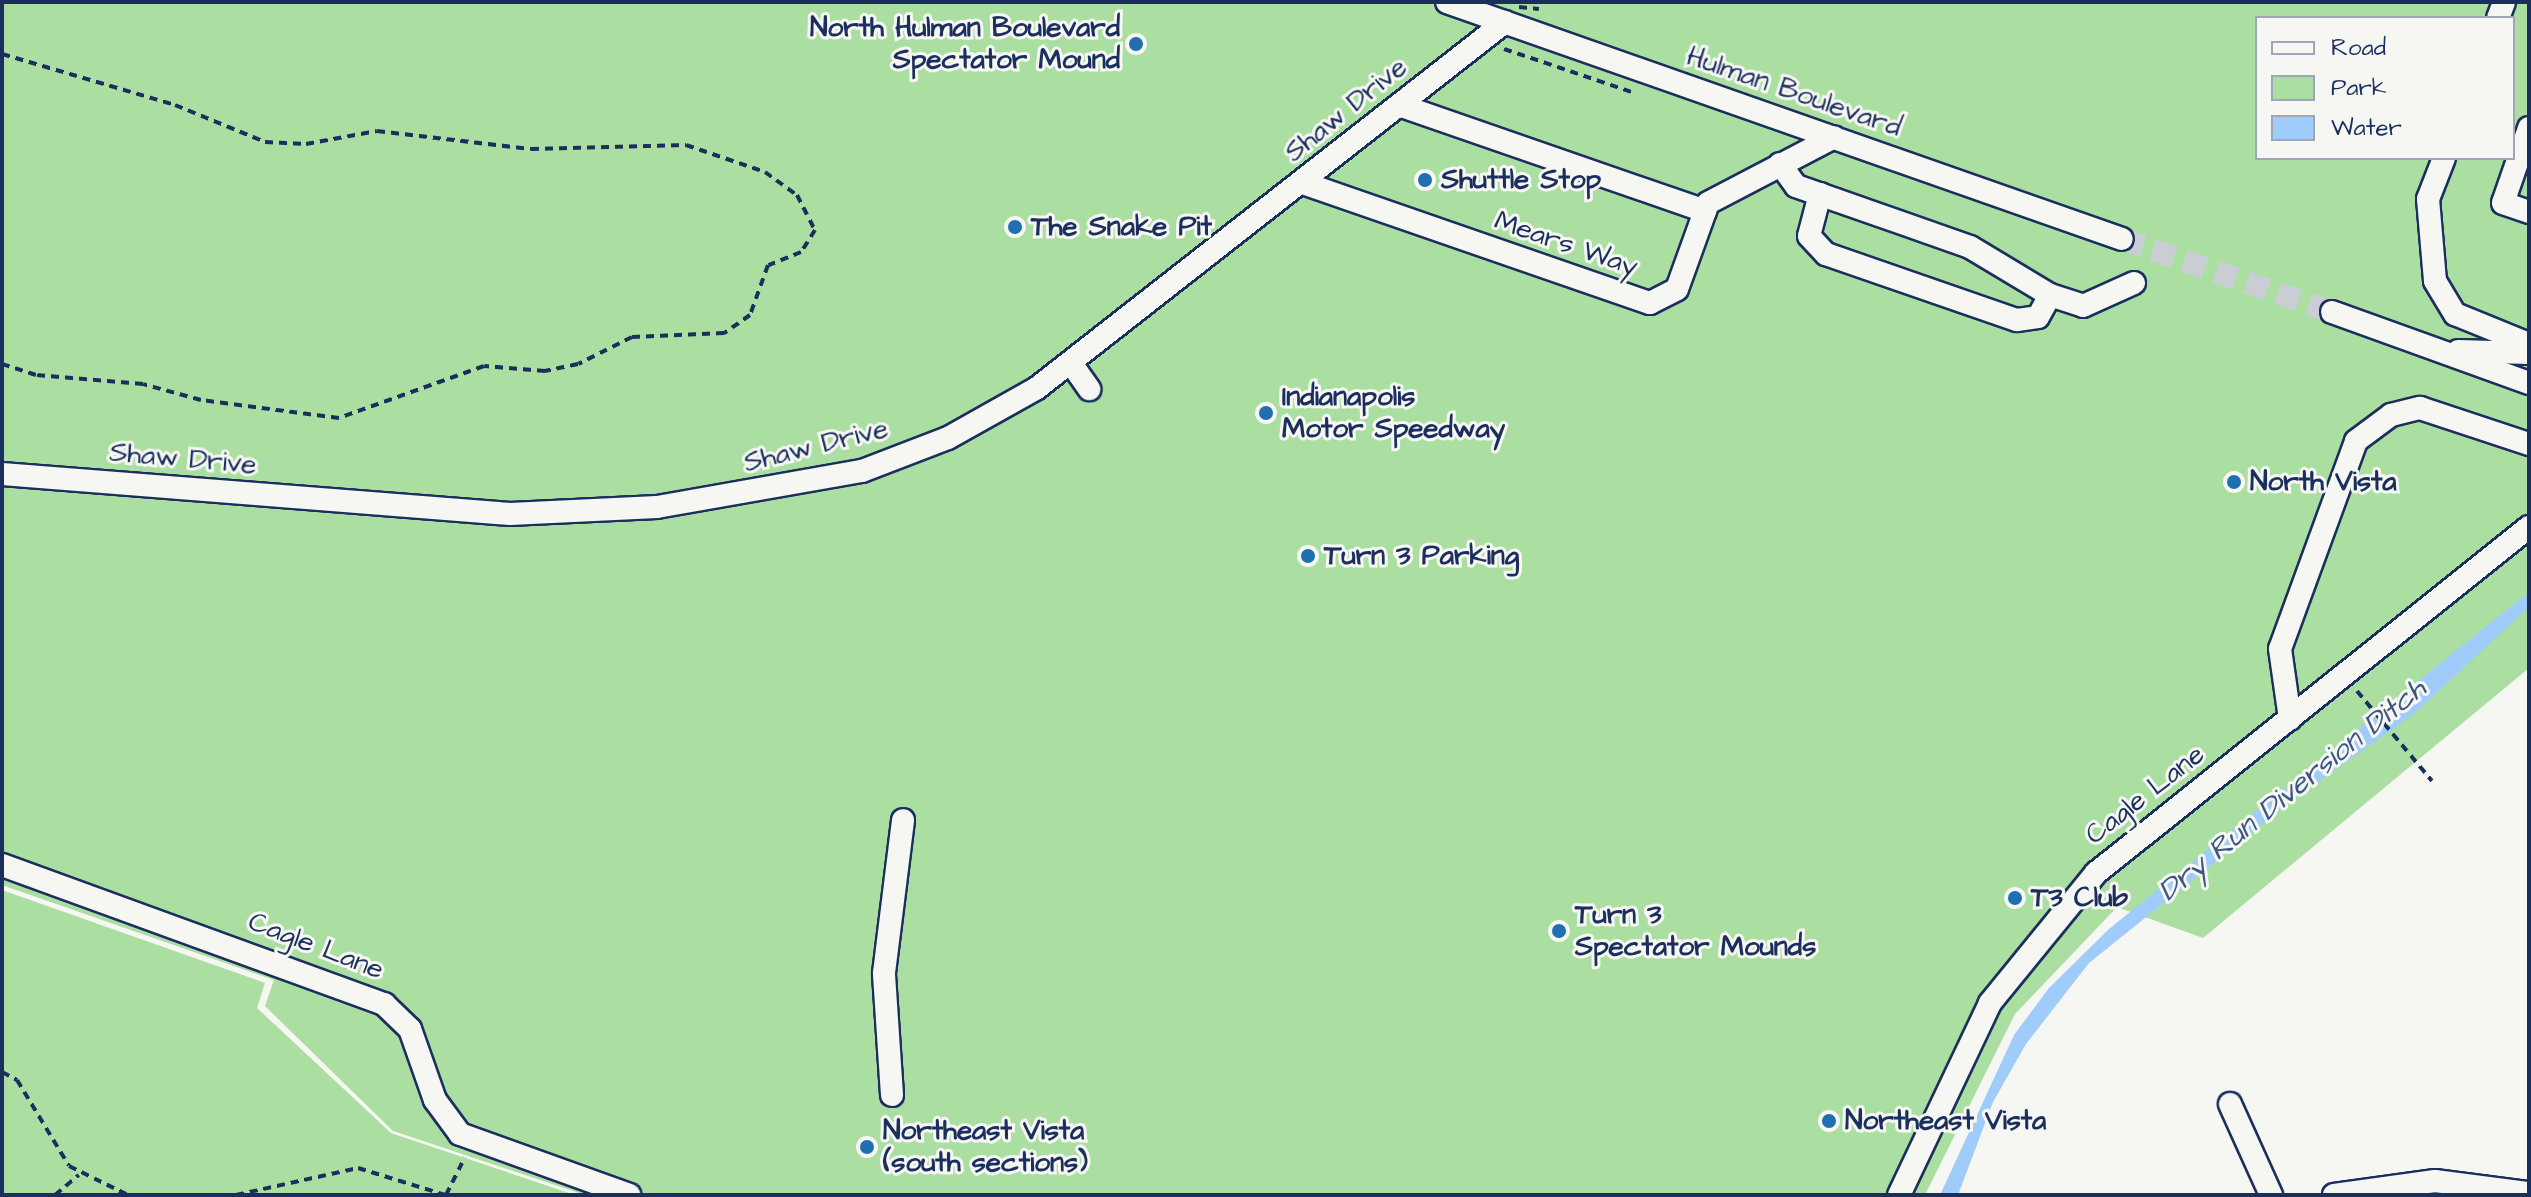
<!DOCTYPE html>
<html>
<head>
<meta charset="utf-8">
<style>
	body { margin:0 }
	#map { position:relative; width:2531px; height:1197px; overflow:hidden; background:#f6f6f2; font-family:"Architects Daughter",sans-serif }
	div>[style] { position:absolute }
	.green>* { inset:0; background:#aadfa1 }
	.water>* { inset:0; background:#9fccfa }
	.minor-tunnel>* { height:22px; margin-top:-11px; transform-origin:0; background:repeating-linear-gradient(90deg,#caced4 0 22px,transparent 0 33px) }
	.path>* { height:4px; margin-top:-2px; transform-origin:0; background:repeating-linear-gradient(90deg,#1b2f5e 0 8px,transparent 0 14px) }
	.roads { filter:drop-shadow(2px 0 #1b2f5e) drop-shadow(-2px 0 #1b2f5e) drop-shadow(0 2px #1b2f5e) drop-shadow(0 -2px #1b2f5e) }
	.minor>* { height:22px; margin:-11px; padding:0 11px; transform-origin:11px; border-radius:11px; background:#f6f6f2 }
	.dots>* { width:22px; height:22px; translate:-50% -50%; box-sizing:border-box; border:4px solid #f6f6f2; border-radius:50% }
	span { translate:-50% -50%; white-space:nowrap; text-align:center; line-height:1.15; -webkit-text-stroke:6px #f6f6f2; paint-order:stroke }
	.poi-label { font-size:28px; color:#1b2f5e; font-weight:700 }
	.right { translate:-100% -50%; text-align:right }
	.left { translate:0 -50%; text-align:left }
	.street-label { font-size:28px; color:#1b2f5e }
	.water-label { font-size:30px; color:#3c5685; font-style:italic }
	.frame { position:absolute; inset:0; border:4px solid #1b2f5e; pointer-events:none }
	.legend { position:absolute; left:2255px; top:16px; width:260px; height:144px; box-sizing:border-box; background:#f6f6f2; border:2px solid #9ea6b7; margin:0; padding:10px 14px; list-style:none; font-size:24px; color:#1b2f5e }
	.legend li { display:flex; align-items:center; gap:16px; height:40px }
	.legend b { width:40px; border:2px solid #9ea6b7 }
</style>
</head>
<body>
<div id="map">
	<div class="green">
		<div style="clip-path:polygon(evenodd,2px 2px,2529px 2px,2529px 668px,2203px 938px,2117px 907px,2015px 1014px,1925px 1195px,585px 1195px,393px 1131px,265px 1006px,274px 980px,2px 885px,2px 2px,2257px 18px,2513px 18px,2513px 158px,2257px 158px,2257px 18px)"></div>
		<div style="clip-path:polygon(2px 890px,265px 983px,257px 1008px,391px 1133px,575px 1195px,2px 1195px)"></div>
	</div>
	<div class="water">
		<div style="clip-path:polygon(2529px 592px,2529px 607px,2414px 714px,2287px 804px,2089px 963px,2026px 1044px,1993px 1102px,1958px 1195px,1940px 1195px,2014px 1035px,2049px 988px,2109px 929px)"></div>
	</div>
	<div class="minor-tunnel">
		<div style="left:2122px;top:239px;width:222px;rotate:19.2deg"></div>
	</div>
	<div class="path">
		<div style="left:1519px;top:7px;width:20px;rotate:6deg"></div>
		<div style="left:1504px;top:49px;width:135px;rotate:18.6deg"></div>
		<div style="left:2px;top:54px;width:180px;rotate:16.4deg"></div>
		<div style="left:175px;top:105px;width:97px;rotate:22.3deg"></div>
		<div style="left:265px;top:142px;width:41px;rotate:2.8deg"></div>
		<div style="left:306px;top:144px;width:72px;rotate:-10.4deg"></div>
		<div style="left:377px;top:131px;width:155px;rotate:6.7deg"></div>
		<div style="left:531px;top:149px;width:155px;rotate:-1.5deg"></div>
		<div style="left:686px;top:145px;width:83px;rotate:18.9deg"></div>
		<div style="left:765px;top:172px;width:39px;rotate:36deg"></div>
		<div style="left:797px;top:195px;width:39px;rotate:63deg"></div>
		<div style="left:815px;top:230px;width:26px;rotate:122deg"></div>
		<div style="left:801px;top:252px;width:35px;rotate:158deg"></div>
		<div style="left:768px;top:265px;width:53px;rotate:109.8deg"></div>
		<div style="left:750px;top:315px;width:32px;rotate:145deg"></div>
		<div style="left:724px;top:333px;width:92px;rotate:177.5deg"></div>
		<div style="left:632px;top:337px;width:60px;rotate:153.4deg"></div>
		<div style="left:578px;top:364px;width:34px;rotate:168deg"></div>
		<div style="left:545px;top:371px;width:61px;rotate:-175.3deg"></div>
		<div style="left:484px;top:366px;width:154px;rotate:160.3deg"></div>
		<div style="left:339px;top:418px;width:139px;rotate:-172.6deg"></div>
		<div style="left:201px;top:400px;width:60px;rotate:-164.6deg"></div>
		<div style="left:143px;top:384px;width:107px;rotate:-175.2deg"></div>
		<div style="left:36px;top:375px;width:36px;rotate:-162deg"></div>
		<div style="left:2357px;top:691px;width:117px;rotate:50.2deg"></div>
		<div style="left:2px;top:1072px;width:17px;rotate:28deg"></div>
		<div style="left:17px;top:1080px;width:100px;rotate:58.8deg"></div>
		<div style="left:69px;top:1166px;width:66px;rotate:26.2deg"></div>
		<div style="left:55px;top:1195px;width:31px;rotate:-40deg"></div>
		<div style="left:236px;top:1195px;width:125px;rotate:-12.5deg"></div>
		<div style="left:358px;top:1168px;width:92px;rotate:17.1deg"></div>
		<div style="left:446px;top:1195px;width:42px;rotate:-63.4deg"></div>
	</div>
	<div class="roads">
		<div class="minor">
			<div style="left:1447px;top:2px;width:715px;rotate:19.35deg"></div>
			<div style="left:2498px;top:18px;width:17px;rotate:-69deg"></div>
			<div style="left:1399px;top:105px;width:324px;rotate:19.1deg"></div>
			<div style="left:2529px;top:128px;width:79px;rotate:109.1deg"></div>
			<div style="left:2503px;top:203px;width:28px;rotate:19deg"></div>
			<div style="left:2444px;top:158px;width:44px;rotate:111.3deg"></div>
			<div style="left:2428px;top:199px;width:82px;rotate:85.1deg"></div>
			<div style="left:2435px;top:281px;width:39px;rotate:59deg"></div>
			<div style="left:2455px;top:314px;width:80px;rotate:22.1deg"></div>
			<div style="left:1780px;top:164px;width:27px;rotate:54deg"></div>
			<div style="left:1796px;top:186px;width:184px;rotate:19.3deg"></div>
			<div style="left:1970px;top:247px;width:93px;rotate:31deg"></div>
			<div style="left:2050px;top:295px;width:35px;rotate:18deg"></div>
			<div style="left:2083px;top:306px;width:56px;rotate:-24.3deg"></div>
			<div style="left:1303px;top:183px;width:367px;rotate:19.1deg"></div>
			<div style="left:1650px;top:303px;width:30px;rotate:-27deg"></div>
			<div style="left:1677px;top:289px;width:91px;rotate:-70.2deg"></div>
			<div style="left:1708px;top:203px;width:142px;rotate:-27.6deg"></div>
			<div style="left:1820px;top:194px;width:43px;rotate:104.7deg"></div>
			<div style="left:1809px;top:236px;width:25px;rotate:47deg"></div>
			<div style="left:1826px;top:254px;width:202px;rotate:19.1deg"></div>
			<div style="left:2017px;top:320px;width:21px;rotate:-8deg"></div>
			<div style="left:2038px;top:317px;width:25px;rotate:-61deg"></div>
			<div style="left:2332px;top:312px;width:209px;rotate:19.8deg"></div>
			<div style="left:2458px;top:351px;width:71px;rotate:1.6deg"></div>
			<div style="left:1071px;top:363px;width:32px;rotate:55deg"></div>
			<div style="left:2px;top:474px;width:510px;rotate:4.5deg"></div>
			<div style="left:510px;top:514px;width:147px;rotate:-2.7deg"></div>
			<div style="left:657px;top:507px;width:208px;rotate:-10deg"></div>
			<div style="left:862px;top:471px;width:92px;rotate:-21deg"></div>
			<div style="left:948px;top:438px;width:102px;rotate:-29.3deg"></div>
			<div style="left:1037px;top:388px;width:594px;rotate:-38.03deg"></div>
			<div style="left:2290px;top:719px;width:71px;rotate:-98.1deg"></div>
			<div style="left:2280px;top:649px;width:221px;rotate:-69.9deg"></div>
			<div style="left:2356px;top:441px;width:44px;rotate:-36.6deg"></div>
			<div style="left:2391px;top:415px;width:30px;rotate:-14deg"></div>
			<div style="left:2420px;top:408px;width:115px;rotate:18.3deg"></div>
			<div style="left:2px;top:865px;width:407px;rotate:20deg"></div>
			<div style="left:384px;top:1004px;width:36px;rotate:44deg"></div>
			<div style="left:410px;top:1029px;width:75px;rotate:70.6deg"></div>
			<div style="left:435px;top:1100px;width:42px;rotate:53.7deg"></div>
			<div style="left:460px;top:1134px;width:180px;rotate:19.8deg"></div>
			<div style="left:892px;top:1095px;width:122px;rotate:-93.8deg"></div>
			<div style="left:884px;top:973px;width:154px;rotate:-82.9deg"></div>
			<div style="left:2230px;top:1104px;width:100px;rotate:65.7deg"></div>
			<div style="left:1899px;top:1195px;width:212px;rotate:-64.6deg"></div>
			<div style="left:1990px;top:1003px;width:168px;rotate:-50.8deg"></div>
			<div style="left:2096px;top:873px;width:554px;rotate:-38.63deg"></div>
			<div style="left:2334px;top:1195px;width:102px;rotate:-7.9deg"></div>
			<div style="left:2435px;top:1181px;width:95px;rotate:7.3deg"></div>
		</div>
	</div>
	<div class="dots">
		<div style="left:1136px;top:44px;background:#1f6fb2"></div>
		<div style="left:1425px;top:180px;background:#1f6fb2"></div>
		<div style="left:1015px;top:227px;background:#1f6fb2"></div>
		<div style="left:1266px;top:413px;background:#1f6fb2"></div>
		<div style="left:2234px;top:482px;background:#1f6fb2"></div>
		<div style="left:1308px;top:556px;background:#1f6fb2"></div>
		<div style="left:2015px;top:898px;background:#1f6fb2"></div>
		<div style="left:1559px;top:931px;background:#1f6fb2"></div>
		<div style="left:1829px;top:1121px;background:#1f6fb2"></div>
		<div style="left:867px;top:1147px;background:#1f6fb2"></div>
	</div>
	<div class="poi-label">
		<span class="right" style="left:1120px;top:44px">North Hulman Boulevard<br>Spectator Mound</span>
		<span class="left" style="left:1441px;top:180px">Shuttle Stop</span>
		<span class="left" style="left:1031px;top:227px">The Snake Pit</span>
		<span class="left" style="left:1282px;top:413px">Indianapolis<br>Motor Speedway</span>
		<span class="left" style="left:2250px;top:482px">North Vista</span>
		<span class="left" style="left:1324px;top:556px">Turn 3 Parking</span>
		<span class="left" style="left:2031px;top:898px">T3 Club</span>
		<span class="left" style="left:1575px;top:931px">Turn 3<br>Spectator Mounds</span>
		<span class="left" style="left:1845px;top:1121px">Northeast Vista</span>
		<span class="left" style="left:883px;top:1147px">Northeast Vista<br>(south sections)</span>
	</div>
	<div class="street-label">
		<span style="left:1794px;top:92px;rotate:19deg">Hulman Boulevard</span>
		<span style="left:1346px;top:110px;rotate:-39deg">Shaw Drive</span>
		<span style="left:1566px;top:244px;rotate:19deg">Mears Way</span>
		<span style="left:816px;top:446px;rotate:-14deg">Shaw Drive</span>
		<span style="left:183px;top:459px;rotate:5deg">Shaw Drive</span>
		<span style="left:2145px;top:795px;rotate:-38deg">Cagle Lane</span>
		<span style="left:316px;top:946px;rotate:21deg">Cagle Lane</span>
	</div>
	<div class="water-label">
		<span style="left:2292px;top:790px;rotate:-39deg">Dry Run Diversion Ditch</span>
	</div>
	<div class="frame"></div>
	<ul class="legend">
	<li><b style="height:10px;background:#f6f6f2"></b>Road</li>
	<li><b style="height:22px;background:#aadfa1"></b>Park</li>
	<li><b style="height:22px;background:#9fccfa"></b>Water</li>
	</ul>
</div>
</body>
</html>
